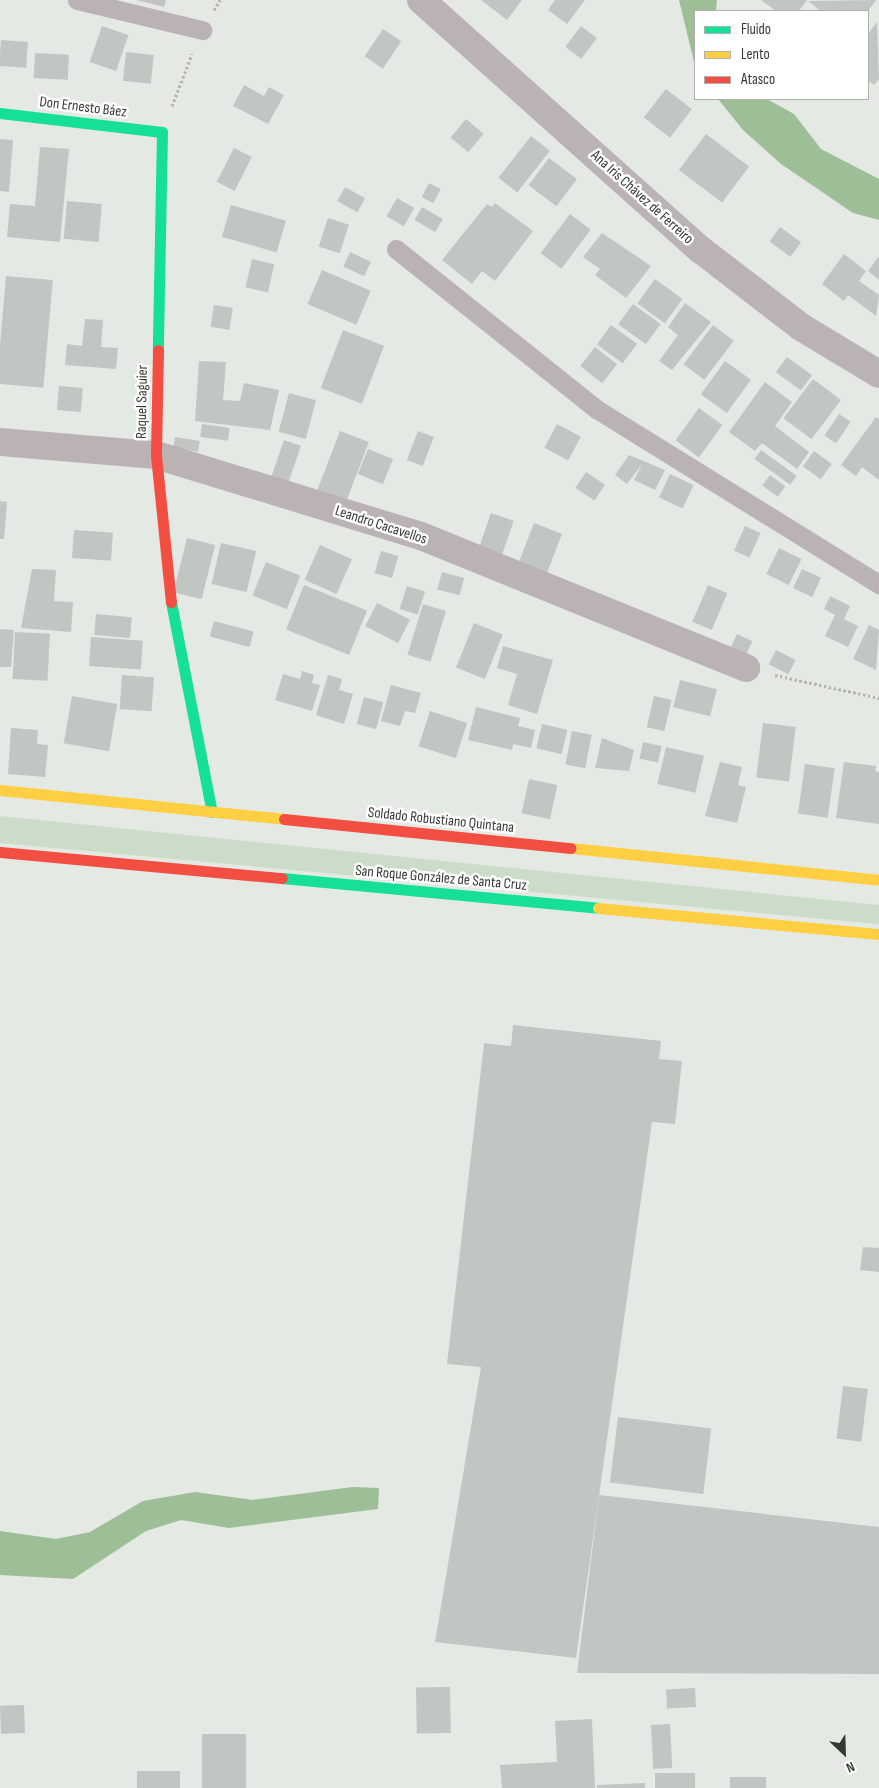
<!DOCTYPE html>
<html>
<head>
<meta charset="utf-8">
<style>
	body { margin:0 }
	#map { position:relative; width:879px; height:1788px; overflow:hidden; background:#e4e9e3; font-family:"Sofia Sans Condensed",sans-serif }
	div>[style] { position:absolute }
	.green>* { inset:0; background:#cbddc8 }
	.water>* { inset:0; background:#9ebe98 }
	.building>* { inset:0; background:#c2c6c2; transform-origin:0 0 }
	.path>* { height:3px; margin-top:-1.5px; transform-origin:0; background:repeating-linear-gradient(90deg,#b6b2b0 0 2.5px,transparent 0 5px) }
	.lane>* { height:19px; margin:-9.5px; padding:0 9.5px; transform-origin:9.5px; border-radius:9.5px; background:#bbb3b3 }
	.street>* { height:28px; margin:-14px; padding:0 14px; transform-origin:14px; border-radius:14px; background:#bbb3b3 }
	.fast>* { height:11px; margin:-5.5px; padding:0 5.5px; transform-origin:5.5px; border-radius:5.5px; background:#16e098 }
	.slow>* { height:11px; margin:-5.5px; padding:0 5.5px; transform-origin:5.5px; border-radius:5.5px; background:#ffcf43 }
	.jam>* { height:11px; margin:-5.5px; padding:0 5.5px; transform-origin:5.5px; border-radius:5.5px; background:#f24e42 }
	span { translate:-50% -50%; white-space:nowrap; text-align:center; line-height:1.15; -webkit-text-stroke:5px #fff; paint-order:stroke }
	.street-label { font-size:15px; color:#353934 }
	.legend { position:absolute; left:694px; top:10px; width:175px; height:90px; box-sizing:border-box; background:#fff; border:1px solid #aeb0ae; margin:0; padding:6px 9px; list-style:none; font-size:15px; color:#353934 }
	.legend li { display:flex; align-items:center; gap:10px; height:25px }
	.legend b { width:25px; border:1px solid #aeb0ae }
	.north { position:absolute; left:819px; top:1728px; width:50px; height:50px; -webkit-text-stroke:4px #fff; paint-order:stroke; rotate:156deg; font-size:14px; font-weight:700; line-height:20px; text-align:center; color:#353934 }
	.north::after { content:''; display:block; margin:auto; width:18px; height:22px; background:#353934; clip-path:polygon(50% 0,100% 100%,50% 72%,0 100%) }
</style>
</head>
<body>
<div id="map">
	<div class="green">
		<div style="clip-path:polygon(0 816px,879px 905px,879px 924px,0 843px)"></div>
	</div>
	<div class="water">
		<div style="clip-path:polygon(679px 0,717px 0,716px 11px,695px 11px,695px 66px)"></div>
		<div style="clip-path:polygon(718px 99px,767px 99px,794px 114px,821px 149px,879px 179px,879px 220px,853px 213px,781px 164px,743px 130px)"></div>
		<div style="clip-path:polygon(353px 1487px,379px 1488px,378px 1509px,229px 1528px,181px 1520px,146px 1531px,73px 1579px,0 1575px,0 1531px,56px 1539px,90px 1532px,143px 1501px,195px 1492px,253px 1500px)"></div>
	</div>
	<div class="building">
		<div style="clip-path:polygon(136px 0,166px 0,164px 7px)"></div>
		<div style="clip-path:polygon(481px 0,522px 0,507px 20px)"></div>
		<div style="clip-path:polygon(555px 0,585px 0,567px 24px,548px 10px)"></div>
		<div style="clip-path:polygon(761px 0,807px 0,799px 11px,776px 11px)"></div>
		<div style="clip-path:polygon(876px 0,868px 11px,821px 11px,808px 1px)"></div>
		<div style="clip-path:polygon(877px 22px,879px 79px,874px 85px,868px 80px,868px 34px)"></div>
		<div style="left:102px;top:26px;width:28px;height:38px;rotate:19deg"></div>
		<div style="left:581px;top:26px;width:20px;height:26px;rotate:37deg"></div>
		<div style="left:383px;top:29px;width:22px;height:33px;rotate:34deg"></div>
		<div style="left:1px;top:40px;width:27px;height:26px;rotate:4deg"></div>
		<div style="left:126px;top:52px;width:28px;height:29px;rotate:6deg"></div>
		<div style="left:35px;top:53px;width:34px;height:25px;rotate:3deg"></div>
		<div style="clip-path:polygon(244px 85px,264px 96px,269px 87px,284px 95px,268px 124px,233px 106px)"></div>
		<div style="left:666px;top:89px;width:33px;height:36px;rotate:38deg"></div>
		<div style="left:466px;top:119px;width:23px;height:24px;rotate:40deg"></div>
		<div style="left:706px;top:134px;width:54px;height:45px;rotate:37deg"></div>
		<div style="left:531px;top:136px;width:24px;height:53px;rotate:38deg"></div>
		<div style="clip-path:polygon(0 139px,13px 140px,9px 192px,0 191px)"></div>
		<div style="clip-path:polygon(40px 147px,69px 149px,60px 242px,7px 237px,10px 204px,35px 206px)"></div>
		<div style="left:234px;top:148px;width:20px;height:38px;rotate:27deg"></div>
		<div style="left:549px;top:158px;width:35px;height:34px;rotate:37deg"></div>
		<div style="left:429px;top:183px;width:13px;height:16px;rotate:27deg"></div>
		<div style="left:345px;top:187px;width:23px;height:16px;rotate:29deg"></div>
		<div style="left:397px;top:198px;width:20px;height:21px;rotate:30deg"></div>
		<div style="left:67px;top:201px;width:35px;height:38px;rotate:5deg"></div>
		<div style="clip-path:polygon(495px 203px,533px 231px,495px 281px,482px 271px,472px 284px,442px 260px,487px 204px,492px 207px)"></div>
		<div style="left:231px;top:205px;width:57px;height:33px;rotate:16deg"></div>
		<div style="left:422px;top:207px;width:24px;height:15px;rotate:30deg"></div>
		<div style="left:570px;top:214px;width:26px;height:49px;rotate:37deg"></div>
		<div style="left:328px;top:218px;width:22px;height:30px;rotate:18deg"></div>
		<div style="left:780px;top:227px;width:26px;height:18px;rotate:36deg"></div>
		<div style="clip-path:polygon(602px 233px,651px 266px,626px 298px,595px 275px,600px 269px,583px 257px)"></div>
		<div style="left:350px;top:252px;width:23px;height:16px;rotate:25deg"></div>
		<div style="clip-path:polygon(844px 254px,866px 271px,859px 281px,879px 295px,876px 316px,848px 295px,844px 301px,822px 284px)"></div>
		<div style="clip-path:polygon(879px 256px,879px 280px,868px 271px)"></div>
		<div style="left:252px;top:259px;width:23px;height:29px;rotate:13deg"></div>
		<div style="left:322px;top:270px;width:53px;height:37px;rotate:23deg"></div>
		<div style="left:6px;top:276px;width:47px;height:108px;rotate:5deg"></div>
		<div style="left:655px;top:279px;width:34px;height:30px;rotate:36deg"></div>
		<div style="clip-path:polygon(685px 303px,711px 322px,672px 370px,659px 361px,678px 335px,668px 327px)"></div>
		<div style="left:633px;top:304px;width:34px;height:25px;rotate:36deg"></div>
		<div style="left:214px;top:305px;width:19px;height:22px;rotate:9deg"></div>
		<div style="clip-path:polygon(85px 319px,103px 320px,101px 347px,118px 348px,116px 369px,65px 365px,67px 344px,82px 346px)"></div>
		<div style="left:611px;top:325px;width:32px;height:24px;rotate:36deg"></div>
		<div style="left:713px;top:325px;width:26px;height:49px;rotate:37deg"></div>
		<div style="left:343px;top:330px;width:44px;height:62px;rotate:21deg"></div>
		<div style="left:595px;top:347px;width:28px;height:24px;rotate:38deg"></div>
		<div style="left:787px;top:357px;width:31px;height:19px;rotate:36deg"></div>
		<div style="clip-path:polygon(199px 361px,226px 362px,223px 400px,240px 401px,244px 383px,279px 390px,270px 430px,195px 421px)"></div>
		<div style="left:725px;top:361px;width:32px;height:41px;rotate:36deg"></div>
		<div style="left:813px;top:379px;width:35px;height:49px;rotate:37deg"></div>
		<div style="clip-path:polygon(765px 382px,792px 402px,775px 426px,809px 452px,797px 469px,762px 443px,755px 451px,729px 432px)"></div>
		<div style="left:59px;top:386px;width:24px;height:24px;rotate:5deg"></div>
		<div style="left:289px;top:393px;width:28px;height:40px;rotate:15deg"></div>
		<div style="left:699px;top:408px;width:29px;height:40px;rotate:36deg"></div>
		<div style="left:839px;top:414px;width:14px;height:26px;rotate:34deg"></div>
		<div style="clip-path:polygon(876px 417px,879px 419px,879px 480px,862px 467px,856px 476px,841px 465px)"></div>
		<div style="left:202px;top:424px;width:28px;height:13px;rotate:8deg"></div>
		<div style="left:557px;top:424px;width:27px;height:27px;rotate:28deg"></div>
		<div style="left:340px;top:431px;width:31px;height:63px;rotate:21deg"></div>
		<div style="left:418px;top:431px;width:17px;height:31px;rotate:21deg"></div>
		<div style="left:175px;top:437px;width:25px;height:11px;rotate:9deg"></div>
		<div style="left:284px;top:440px;width:18px;height:41px;rotate:19deg"></div>
		<div style="left:368px;top:449px;width:27px;height:27px;rotate:22deg"></div>
		<div style="left:761px;top:450px;width:44px;height:11px;rotate:36deg"></div>
		<div style="left:814px;top:451px;width:22px;height:19px;rotate:36deg"></div>
		<div style="clip-path:polygon(629px 455px,665px 470px,655px 490px,634px 480px,642px 464px,627px 484px,615px 475px)"></div>
		<div style="left:586px;top:472px;width:23px;height:19px;rotate:34deg"></div>
		<div style="left:670px;top:474px;width:26px;height:26px;rotate:25deg"></div>
		<div style="left:770px;top:475px;width:19px;height:13px;rotate:36deg"></div>
		<div style="clip-path:polygon(0 501px,7px 502px,4px 539px,0 539px)"></div>
		<div style="left:491px;top:513px;width:24px;height:35px;rotate:19deg"></div>
		<div style="left:534px;top:523px;width:30px;height:45px;rotate:21deg"></div>
		<div style="left:745px;top:526px;width:17px;height:27px;rotate:24deg"></div>
		<div style="left:74px;top:530px;width:39px;height:28px;rotate:4deg"></div>
		<div style="left:187px;top:538px;width:29px;height:56px;rotate:14deg"></div>
		<div style="left:221px;top:543px;width:36px;height:42px;rotate:13deg"></div>
		<div style="left:320px;top:545px;width:35px;height:38px;rotate:24deg"></div>
		<div style="left:779px;top:548px;width:25px;height:29px;rotate:26deg"></div>
		<div style="left:381px;top:551px;width:18px;height:23px;rotate:16deg"></div>
		<div style="left:266px;top:562px;width:37px;height:36px;rotate:22deg"></div>
		<div style="clip-path:polygon(32px 569px,56px 570px,54px 601px,73px 602px,71px 632px,21px 628px)"></div>
		<div style="left:802px;top:569px;width:21px;height:21px;rotate:25deg"></div>
		<div style="left:442px;top:572px;width:23px;height:18px;rotate:15deg"></div>
		<div style="left:304px;top:585px;width:68px;height:48px;rotate:22deg"></div>
		<div style="left:708px;top:585px;width:21px;height:40px;rotate:23deg"></div>
		<div style="left:407px;top:586px;width:19px;height:24px;rotate:18deg"></div>
		<div style="clip-path:polygon(830px 596px,850px 606px,844px 619px,858px 626px,848px 647px,825px 636px,835px 615px,824px 609px)"></div>
		<div style="left:377px;top:603px;width:37px;height:26px;rotate:27deg"></div>
		<div style="left:423px;top:604px;width:24px;height:53px;rotate:17deg"></div>
		<div style="left:96px;top:614px;width:36px;height:21px;rotate:5deg"></div>
		<div style="left:214px;top:621px;width:41px;height:16px;rotate:15deg"></div>
		<div style="left:474px;top:623px;width:31px;height:48px;rotate:22deg"></div>
		<div style="clip-path:polygon(869px 625px,879px 630px,876px 670px,853px 659px)"></div>
		<div style="clip-path:polygon(0 629px,14px 630px,11px 667px,0 667px)"></div>
		<div style="left:15px;top:632px;width:35px;height:47px;rotate:3deg"></div>
		<div style="left:737px;top:634px;width:17px;height:20px;rotate:25deg"></div>
		<div style="left:91px;top:637px;width:52px;height:29px;rotate:4deg"></div>
		<div style="clip-path:polygon(503px 646px,553px 660px,537px 714px,508px 705px,517px 674px,497px 668px)"></div>
		<div style="left:776px;top:650px;width:22px;height:16px;rotate:27deg"></div>
		<div style="clip-path:polygon(302px 671px,314px 675px,312px 683px,320px 685px,312px 711px,275px 700px,283px 674px,300px 679px)"></div>
		<div style="left:122px;top:675px;width:32px;height:34px;rotate:4deg"></div>
		<div style="clip-path:polygon(328px 675px,342px 679px,339px 690px,353px 694px,344px 724px,316px 715px)"></div>
		<div style="left:680px;top:680px;width:38px;height:28px;rotate:14deg"></div>
		<div style="clip-path:polygon(391px 685px,421px 693px,415px 713px,405px 711px,400px 726px,381px 721px)"></div>
		<div style="left:72px;top:696px;width:46px;height:48px;rotate:10deg"></div>
		<div style="left:654px;top:696px;width:18px;height:32px;rotate:13deg"></div>
		<div style="left:364px;top:697px;width:20px;height:28px;rotate:15deg"></div>
		<div style="clip-path:polygon(476px 707px,520px 718px,518px 726px,535px 730px,531px 748px,513px 744px,512px 750px,468px 740px)"></div>
		<div style="left:430px;top:711px;width:39px;height:37px;rotate:18deg"></div>
		<div style="left:763px;top:723px;width:33px;height:55px;rotate:7deg"></div>
		<div style="left:542px;top:724px;width:26px;height:25px;rotate:13deg"></div>
		<div style="clip-path:polygon(11px 728px,38px 730px,37px 744px,48px 745px,45px 777px,8px 774px)"></div>
		<div style="left:572px;top:731px;width:20px;height:34px;rotate:11deg"></div>
		<div style="clip-path:polygon(602px 738px,634px 750px,629px 771px,595px 768px)"></div>
		<div style="left:643px;top:742px;width:19px;height:17px;rotate:12deg"></div>
		<div style="left:666px;top:747px;width:39px;height:38px;rotate:13deg"></div>
		<div style="clip-path:polygon(720px 762px,742px 767px,738px 785px,746px 787px,737px 823px,705px 816px)"></div>
		<div style="clip-path:polygon(844px 762px,876px 766px,875px 771px,879px 772px,879px 824px,836px 818px)"></div>
		<div style="left:805px;top:764px;width:30px;height:50px;rotate:8deg"></div>
		<div style="left:529px;top:779px;width:29px;height:35px;rotate:12deg"></div>
		<div style="clip-path:polygon(513px 1025px,661px 1041px,659px 1059px,682px 1061px,675px 1124px,652px 1122px,576px 1658px,435px 1642px,481px 1367px,447px 1364px,484px 1043px,511px 1046px)"></div>
		<div style="clip-path:polygon(863px 1247px,879px 1248px,879px 1272px,860px 1270px)"></div>
		<div style="left:843px;top:1386px;width:25px;height:53px;rotate:7deg"></div>
		<div style="left:618px;top:1417px;width:94px;height:66px;rotate:7deg"></div>
		<div style="clip-path:polygon(599px 1495px,879px 1527px,879px 1674px,577px 1673px)"></div>
		<div style="left:450px;top:1687px;width:46px;height:34px;rotate:89deg"></div>
		<div style="left:695px;top:1688px;width:19px;height:29px;rotate:87deg"></div>
		<div style="left:24px;top:1705px;width:28px;height:24px;rotate:88deg"></div>
		<div style="clip-path:polygon(592px 1719px,595px 1788px,502px 1788px,500px 1765px,557px 1762px,555px 1721px)"></div>
		<div style="left:670px;top:1724px;width:44px;height:19px;rotate:87deg"></div>
		<div style="left:202px;top:1734px;width:44px;height:54px"></div>
		<div style="left:180px;top:1771px;width:17px;height:43px;rotate:90deg"></div>
		<div style="left:695px;top:1773px;width:15px;height:40px;rotate:90deg"></div>
		<div style="left:730px;top:1777px;width:36px;height:11px"></div>
		<div style="clip-path:polygon(645px 1783px,645px 1788px,597px 1788px,597px 1785px)"></div>
	</div>
	<div class="path">
		<div style="left:214px;top:10px;width:12px;rotate:-59deg"></div>
		<div style="left:172px;top:106px;width:56px;rotate:-69deg"></div>
		<div style="left:775px;top:675px;width:107px;rotate:12.5deg"></div>
	</div>
	<div class="lane">
		<div style="left:77px;top:0;width:129px;rotate:13.5deg"></div>
		<div style="left:396px;top:249px;width:258px;rotate:38.6deg"></div>
		<div style="left:598px;top:410px;width:331px;rotate:31.8deg"></div>
	</div>
	<div class="street">
		<div style="left:421px;top:0;width:375px;rotate:41.8deg"></div>
		<div style="left:701px;top:250px;width:126px;rotate:37.6deg"></div>
		<div style="left:801px;top:327px;width:91px;rotate:31.1deg"></div>
		<div style="left:0;top:442px;width:157px;rotate:4.8deg"></div>
		<div style="left:156px;top:455px;width:277px;rotate:17deg"></div>
		<div style="left:421px;top:536px;width:351px;rotate:22.1deg"></div>
	</div>
	<div class="fast">
		<div style="left:0;top:113px;width:163px;rotate:6.7deg"></div>
		<div style="left:162px;top:132px;width:218px;rotate:91.1deg"></div>
		<div style="left:171px;top:602px;width:214px;rotate:79deg"></div>
		<div style="left:282px;top:878px;width:317px;rotate:5.4deg"></div>
	</div>
	<div class="slow">
		<div style="left:0;top:790px;width:285px;rotate:5.8deg"></div>
		<div style="left:571px;top:848px;width:310px;rotate:5.9deg"></div>
		<div style="left:598px;top:908px;width:282px;rotate:5.3deg"></div>
	</div>
	<div class="jam">
		<div style="left:158px;top:350px;width:105px;rotate:91.1deg"></div>
		<div style="left:156px;top:455px;width:148px;rotate:84.2deg"></div>
		<div style="left:284px;top:819px;width:288px;rotate:5.8deg"></div>
		<div style="left:0;top:852px;width:283px;rotate:5.3deg"></div>
	</div>
	<div class="street-label">
		<span style="left:83px;top:107px;rotate:7deg">Don Ernesto Báez</span>
		<span style="left:642px;top:197px;rotate:42deg">Ana Iris Chávez de Ferreiro</span>
		<span style="left:142px;top:402px;rotate:-89deg">Raquel Saguier</span>
		<span style="left:381px;top:525px;rotate:18deg">Leandro Cacavellos</span>
		<span style="left:441px;top:820px;rotate:6deg">Soldado Robustiano Quintana</span>
		<span style="left:441px;top:878px;rotate:5deg">San Roque González de Santa Cruz</span>
	</div>
	<ul class="legend">
	<li><b style="height:6px;background:#16e098"></b>Fluido</li>
	<li><b style="height:6px;background:#ffcf43"></b>Lento</li>
	<li><b style="height:6px;background:#f24e42"></b>Atasco</li>
	</ul>
	<div class="north">N</div>
</div>
</body>
</html>
